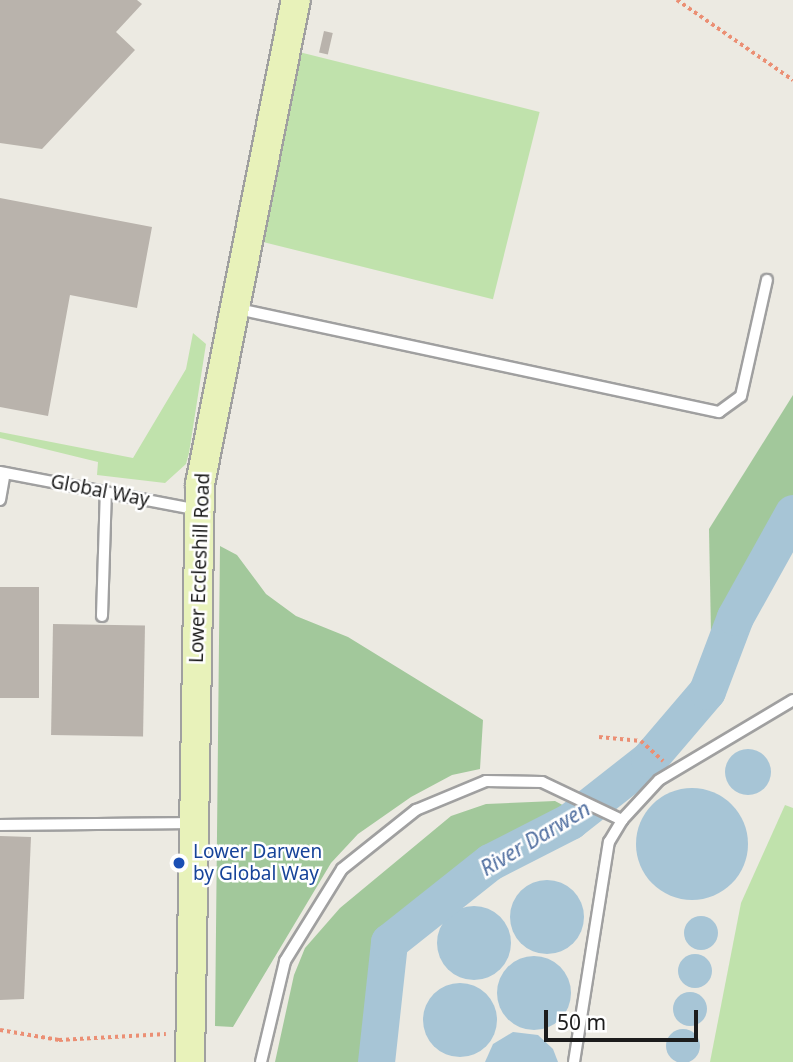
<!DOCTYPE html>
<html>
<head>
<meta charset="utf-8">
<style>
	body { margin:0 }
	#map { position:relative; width:793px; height:1062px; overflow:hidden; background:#eceae2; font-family:"Noto Sans",sans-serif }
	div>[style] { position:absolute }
	.grass>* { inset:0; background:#c0e2ac; transform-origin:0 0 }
	.forest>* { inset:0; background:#a2c89b }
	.water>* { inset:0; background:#a7c5d6 }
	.round { border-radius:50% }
	.river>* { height:37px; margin:-18.5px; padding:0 18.5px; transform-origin:18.5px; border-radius:18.5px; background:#a7c5d6 }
	.building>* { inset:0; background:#b9b3ac; transform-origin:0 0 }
	.path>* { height:3.5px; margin-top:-1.75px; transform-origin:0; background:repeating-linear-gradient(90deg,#eb8f74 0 3.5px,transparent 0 7px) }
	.roads { filter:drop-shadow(2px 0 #a0a0a0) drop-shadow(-2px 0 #a0a0a0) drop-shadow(0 2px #a0a0a0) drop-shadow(0 -2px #a0a0a0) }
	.lane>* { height:10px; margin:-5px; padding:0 5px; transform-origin:5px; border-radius:5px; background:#fff }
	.secondary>* { height:28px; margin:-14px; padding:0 14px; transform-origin:14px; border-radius:14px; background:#e8f2ba }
	.dots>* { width:19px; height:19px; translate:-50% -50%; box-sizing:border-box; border:4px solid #fff; border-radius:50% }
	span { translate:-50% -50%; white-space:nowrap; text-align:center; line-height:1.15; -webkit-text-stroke:5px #fff; paint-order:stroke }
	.street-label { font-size:19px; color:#1c1c1c }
	.transit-label { font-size:19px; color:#164399 }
	.left { translate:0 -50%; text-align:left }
	.water-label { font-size:21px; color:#5270a1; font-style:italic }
	.scale { position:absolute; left:544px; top:1010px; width:154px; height:32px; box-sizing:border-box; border:4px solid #1c1c1c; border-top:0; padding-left:9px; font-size:21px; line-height:24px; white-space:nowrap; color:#1c1c1c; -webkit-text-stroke:5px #fff; paint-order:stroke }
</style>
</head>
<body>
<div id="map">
	<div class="grass">
		<div style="left:299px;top:52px;width:248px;height:193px;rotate:14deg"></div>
		<div style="clip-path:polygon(193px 333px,206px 344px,189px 453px,186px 464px,165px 483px,97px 475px,98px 462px,0 438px,0 432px,133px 458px,186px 369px)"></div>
		<div style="clip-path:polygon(785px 805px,793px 808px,793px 1062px,710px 1062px,741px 903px)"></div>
	</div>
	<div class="forest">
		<div style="clip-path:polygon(793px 395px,793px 502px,711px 634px,709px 529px)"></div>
		<div style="clip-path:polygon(220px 546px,237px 555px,266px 594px,296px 616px,348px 637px,483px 720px,480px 769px,452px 775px,411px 797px,358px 834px,331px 863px,233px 1027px,215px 1026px)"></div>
		<div style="clip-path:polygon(555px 801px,574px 811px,486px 854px,378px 939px,362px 1062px,275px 1062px,294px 975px,305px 948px,340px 908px,451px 816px,486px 804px)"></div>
	</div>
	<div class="water">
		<div class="round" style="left:725px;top:749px;width:46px;height:46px"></div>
		<div class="round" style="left:636px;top:788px;width:112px;height:112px"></div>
		<div class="round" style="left:510px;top:880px;width:74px;height:74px"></div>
		<div class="round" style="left:437px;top:906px;width:74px;height:74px"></div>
		<div class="round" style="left:684px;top:916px;width:34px;height:34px"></div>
		<div class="round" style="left:678px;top:954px;width:34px;height:34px"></div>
		<div class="round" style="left:497px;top:956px;width:74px;height:74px"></div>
		<div class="round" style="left:423px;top:983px;width:74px;height:74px"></div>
		<div class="round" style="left:673px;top:992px;width:34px;height:34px"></div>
		<div class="round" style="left:666px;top:1029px;width:34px;height:34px"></div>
		<div style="clip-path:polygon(513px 1032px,538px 1035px,553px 1049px,558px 1062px,485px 1062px,493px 1044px)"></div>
	</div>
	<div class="river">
		<div style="left:376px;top:1062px;width:121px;rotate:-83.8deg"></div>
		<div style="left:389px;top:942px;width:129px;rotate:-38.4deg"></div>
		<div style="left:490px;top:862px;width:90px;rotate:-27.1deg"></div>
		<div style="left:570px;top:821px;width:100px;rotate:-38.1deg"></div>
		<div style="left:649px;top:759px;width:89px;rotate:-49.5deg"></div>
		<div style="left:707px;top:691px;width:79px;rotate:-69.3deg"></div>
		<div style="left:735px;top:617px;width:119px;rotate:-60.9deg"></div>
	</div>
	<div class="building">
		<div style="clip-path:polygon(0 0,137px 0,142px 4px,116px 32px,135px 50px,42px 149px,0 143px)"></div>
		<div style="left:324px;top:31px;width:9px;height:22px;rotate:13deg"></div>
		<div style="clip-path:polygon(0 198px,152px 227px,137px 308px,70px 295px,48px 416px,0 407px)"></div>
		<div style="left:0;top:587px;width:39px;height:111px"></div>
		<div style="left:53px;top:624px;width:92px;height:111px;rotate:1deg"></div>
		<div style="clip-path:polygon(0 836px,31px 837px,24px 999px,0 1000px)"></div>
	</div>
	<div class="path">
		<div style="left:677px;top:0;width:141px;rotate:34.6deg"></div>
		<div style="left:599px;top:737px;width:42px;rotate:5.4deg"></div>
		<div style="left:641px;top:741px;width:30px;rotate:42deg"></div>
		<div style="left:0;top:1030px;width:60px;rotate:9.6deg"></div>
		<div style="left:59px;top:1040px;width:107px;rotate:-3.2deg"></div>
	</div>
	<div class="roads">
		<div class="lane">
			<div style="left:238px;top:309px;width:492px;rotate:12.1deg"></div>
			<div style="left:719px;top:412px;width:27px;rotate:-36deg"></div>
			<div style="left:741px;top:396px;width:119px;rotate:-77.4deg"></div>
			<div style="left:0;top:472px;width:203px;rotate:10.8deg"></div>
			<div style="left:0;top:500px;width:27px;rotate:-80deg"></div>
			<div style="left:102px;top:616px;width:124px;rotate:-88.2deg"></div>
			<div style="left:0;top:825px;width:191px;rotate:-0.6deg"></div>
			<div style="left:261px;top:1062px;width:104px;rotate:-76.6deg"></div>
			<div style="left:285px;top:961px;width:108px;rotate:-58.2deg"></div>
			<div style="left:342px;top:869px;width:95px;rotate:-38.6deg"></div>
			<div style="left:416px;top:810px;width:76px;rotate:-22.5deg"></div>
			<div style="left:486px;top:781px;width:56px;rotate:1deg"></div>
			<div style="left:542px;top:782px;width:89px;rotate:25.4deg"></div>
			<div style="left:574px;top:1062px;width:223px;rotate:-81deg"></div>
			<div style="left:609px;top:842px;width:26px;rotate:-59deg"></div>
			<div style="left:622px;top:820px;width:54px;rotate:-47.2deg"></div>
			<div style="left:659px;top:780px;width:156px;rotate:-30.8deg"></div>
		</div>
		<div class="secondary">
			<div style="left:190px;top:1062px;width:578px;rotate:-89.01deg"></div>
			<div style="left:200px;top:484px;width:493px;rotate:-78.8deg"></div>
		</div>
	</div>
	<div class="dots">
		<div style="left:179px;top:863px;background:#1a4fb4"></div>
	</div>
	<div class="street-label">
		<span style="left:100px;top:491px;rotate:11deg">Global Way</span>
		<span style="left:200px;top:568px;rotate:-88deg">Lower Eccleshill Road</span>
	</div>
	<div class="transit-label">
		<span class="left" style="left:193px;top:863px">Lower Darwen<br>by Global Way</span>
	</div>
	<div class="water-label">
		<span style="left:535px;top:838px;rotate:-31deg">River Darwen</span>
	</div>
	<div class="scale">50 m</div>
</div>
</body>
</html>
